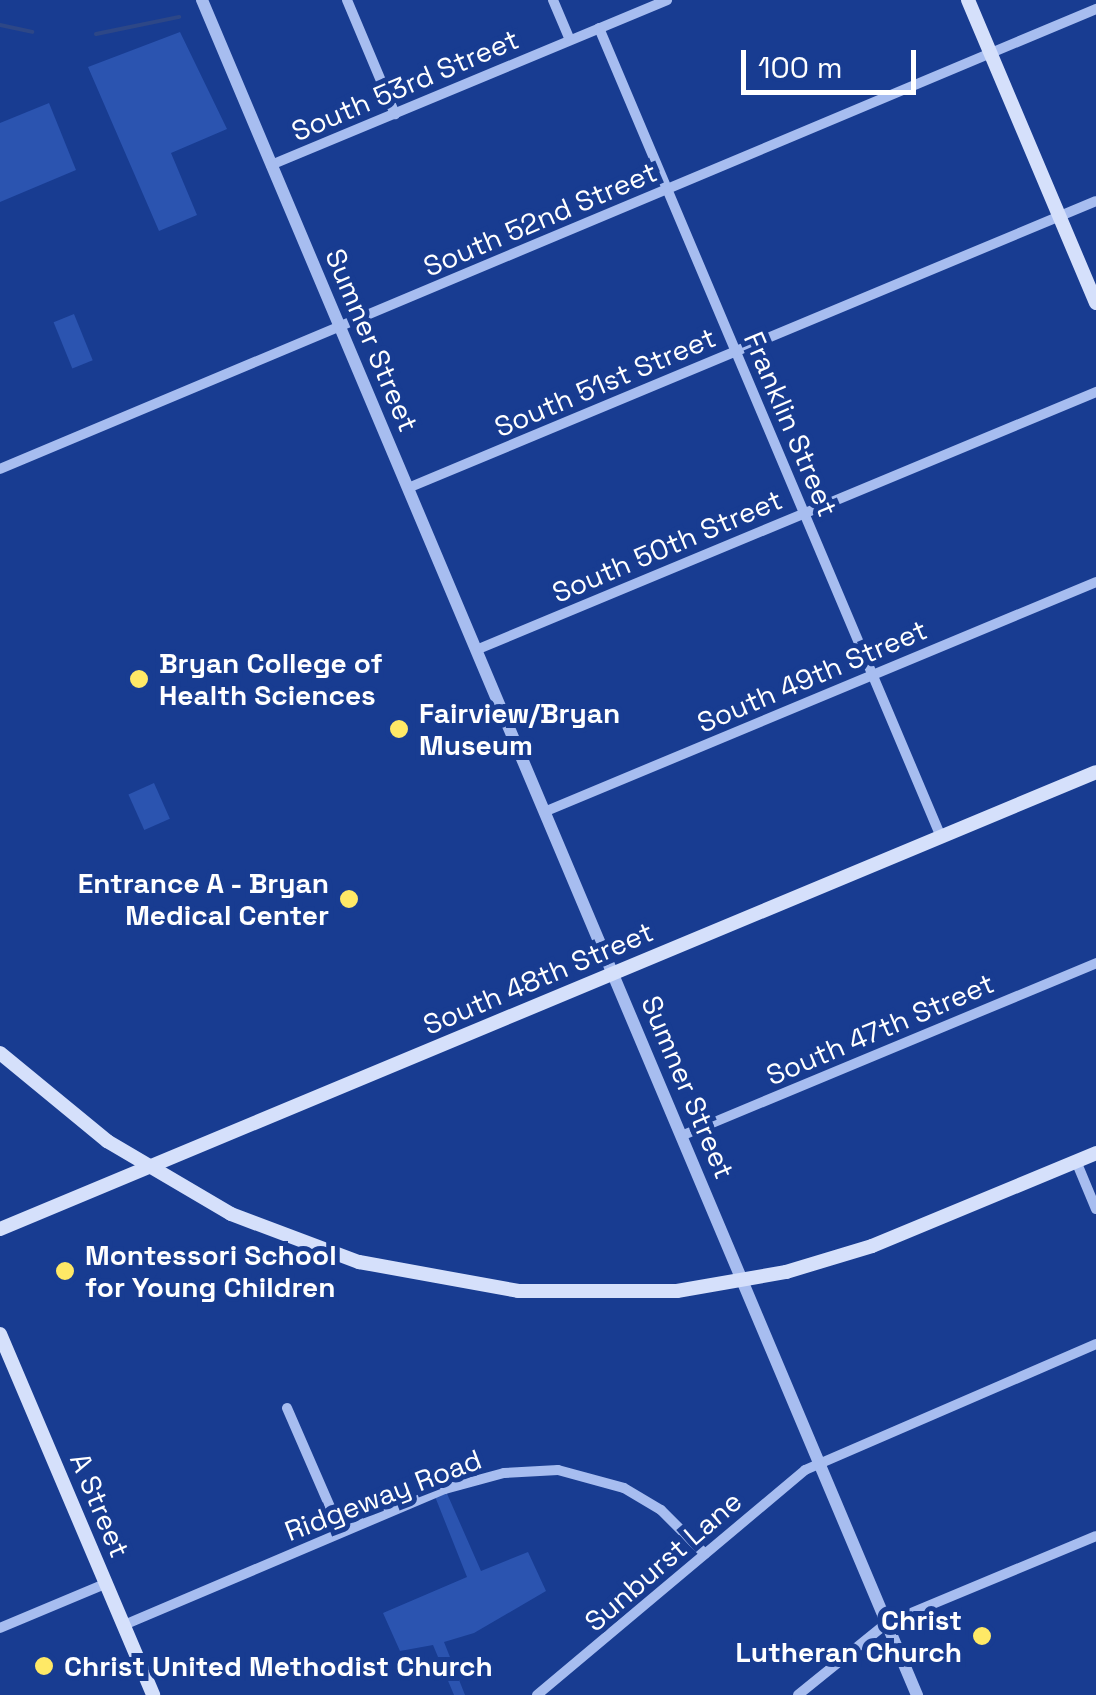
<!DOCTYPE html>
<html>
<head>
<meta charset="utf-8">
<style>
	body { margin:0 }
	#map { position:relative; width:1096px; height:1695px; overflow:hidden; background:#183c91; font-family:"Space Grotesk",sans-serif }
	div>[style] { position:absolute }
	.green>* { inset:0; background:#2b54b0; transform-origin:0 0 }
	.stream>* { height:4px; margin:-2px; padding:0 2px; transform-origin:2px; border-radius:2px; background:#2d4787 }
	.minor>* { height:10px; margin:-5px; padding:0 5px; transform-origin:5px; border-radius:5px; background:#a7bdf0 }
	.tertiary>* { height:12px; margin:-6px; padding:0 6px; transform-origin:6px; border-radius:6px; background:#a7bdf0 }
	.secondary>* { height:14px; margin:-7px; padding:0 7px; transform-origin:7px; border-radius:7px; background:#d5e0fb }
	.dots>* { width:28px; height:28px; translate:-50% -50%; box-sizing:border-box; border:5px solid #183c91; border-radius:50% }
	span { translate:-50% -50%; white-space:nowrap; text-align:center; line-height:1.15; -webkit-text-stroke:10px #183c91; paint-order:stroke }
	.street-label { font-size:28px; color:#fff }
	.poi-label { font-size:28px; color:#fff; font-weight:700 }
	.left { translate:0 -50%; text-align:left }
	.right { translate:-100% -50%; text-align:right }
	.scale { position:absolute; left:741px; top:50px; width:175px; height:45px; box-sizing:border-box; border:5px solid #fff; border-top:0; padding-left:12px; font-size:30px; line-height:35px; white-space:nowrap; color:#fff; -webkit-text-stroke:8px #183c91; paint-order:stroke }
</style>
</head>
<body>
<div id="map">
	<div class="green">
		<div style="clip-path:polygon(180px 32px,227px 129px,171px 153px,197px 215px,159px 231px,88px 67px)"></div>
		<div style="clip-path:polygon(49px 103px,76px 170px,0 202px,0 123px)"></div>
		<div style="left:74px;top:314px;width:50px;height:22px;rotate:68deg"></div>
		<div style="left:154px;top:783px;width:39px;height:28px;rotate:66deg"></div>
		<div style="clip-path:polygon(445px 1489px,481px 1571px,528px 1552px,546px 1591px,474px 1633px,444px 1642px,465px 1695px,454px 1695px,433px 1645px,400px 1651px,383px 1613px,467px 1577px,434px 1494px)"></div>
	</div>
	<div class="stream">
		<div style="left:0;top:25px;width:33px;rotate:12deg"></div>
		<div style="left:96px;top:34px;width:85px;rotate:-11.6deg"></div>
	</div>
	<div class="minor">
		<div style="left:347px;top:0;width:124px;rotate:67.2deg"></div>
		<div style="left:553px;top:0;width:43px;rotate:67deg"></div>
		<div style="left:599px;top:28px;width:878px;rotate:67.08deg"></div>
		<div style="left:271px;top:165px;width:429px;rotate:-22.6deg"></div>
		<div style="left:0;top:469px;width:1189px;rotate:-22.77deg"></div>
		<div style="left:408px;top:488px;width:745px;rotate:-22.64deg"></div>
		<div style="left:476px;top:650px;width:672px;rotate:-22.59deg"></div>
		<div style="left:544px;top:812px;width:598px;rotate:-22.62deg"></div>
		<div style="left:681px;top:1136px;width:450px;rotate:-22.6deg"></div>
		<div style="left:1076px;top:1161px;width:52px;rotate:67.4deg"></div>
		<div style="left:287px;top:1408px;width:135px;rotate:66.5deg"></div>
		<div style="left:124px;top:1625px;width:349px;rotate:-23deg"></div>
		<div style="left:445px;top:1489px;width:61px;rotate:-15.2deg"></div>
		<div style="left:504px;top:1473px;width:54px;rotate:-3.2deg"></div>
		<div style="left:558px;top:1470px;width:68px;rotate:15.3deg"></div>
		<div style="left:624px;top:1488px;width:43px;rotate:30.7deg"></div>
		<div style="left:661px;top:1510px;width:62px;rotate:45deg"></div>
		<div style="left:0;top:1628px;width:116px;rotate:-22.8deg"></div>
		<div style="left:537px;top:1695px;width:350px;rotate:-40deg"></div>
		<div style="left:805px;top:1470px;width:317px;rotate:-23.4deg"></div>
		<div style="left:798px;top:1695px;width:114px;rotate:-39deg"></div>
		<div style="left:887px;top:1623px;width:226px;rotate:-22.6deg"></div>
	</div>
	<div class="tertiary">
		<div style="left:202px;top:0;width:1840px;rotate:67.13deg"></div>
	</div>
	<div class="secondary">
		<div style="left:968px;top:0;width:329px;rotate:67.1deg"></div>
		<div style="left:0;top:1053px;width:139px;rotate:39.4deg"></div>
		<div style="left:107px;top:1141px;width:144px;rotate:30.5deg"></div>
		<div style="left:231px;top:1214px;width:137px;rotate:20.6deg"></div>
		<div style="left:359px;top:1262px;width:162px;rotate:10.3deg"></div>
		<div style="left:518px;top:1291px;width:159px"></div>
		<div style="left:677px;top:1291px;width:111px;rotate:-9.9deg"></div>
		<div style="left:786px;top:1272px;width:90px;rotate:-16.8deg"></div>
		<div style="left:872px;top:1246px;width:243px;rotate:-22.5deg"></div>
		<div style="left:0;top:1229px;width:1187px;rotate:-22.63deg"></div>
		<div style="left:0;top:1334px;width:392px;rotate:67deg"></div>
	</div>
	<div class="dots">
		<div style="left:139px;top:679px;background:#ffe966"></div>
		<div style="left:399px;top:729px;background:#ffe966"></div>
		<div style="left:349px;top:899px;background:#ffe966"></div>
		<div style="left:65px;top:1271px;background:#ffe966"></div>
		<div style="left:982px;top:1636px;background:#ffe966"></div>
		<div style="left:44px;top:1666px;background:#ffe966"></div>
	</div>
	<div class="street-label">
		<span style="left:405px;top:85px;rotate:-23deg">South 53rd Street</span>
		<span style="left:540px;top:219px;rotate:-23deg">South 52nd Street</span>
		<span style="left:372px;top:340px;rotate:67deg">Sumner Street</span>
		<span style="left:605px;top:382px;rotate:-23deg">South 51st Street</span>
		<span style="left:791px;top:424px;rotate:67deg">Franklin Street</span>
		<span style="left:667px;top:546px;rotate:-23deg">South 50th Street</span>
		<span style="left:812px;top:676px;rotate:-23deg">South 49th Street</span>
		<span style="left:538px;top:978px;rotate:-23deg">South 48th Street</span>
		<span style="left:880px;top:1029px;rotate:-23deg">South 47th Street</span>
		<span style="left:688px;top:1087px;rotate:67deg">Sumner Street</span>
		<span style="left:383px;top:1495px;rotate:-21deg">Ridgeway Road</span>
		<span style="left:100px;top:1505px;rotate:67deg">A Street</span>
		<span style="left:663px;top:1561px;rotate:-41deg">Sunburst Lane</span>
	</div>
	<div class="poi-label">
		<span class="left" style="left:159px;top:679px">Bryan College of<br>Health Sciences</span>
		<span class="left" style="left:419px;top:729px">Fairview/Bryan<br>Museum</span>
		<span class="right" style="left:329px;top:899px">Entrance A - Bryan<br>Medical Center</span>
		<span class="left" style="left:85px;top:1271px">Montessori School<br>for Young Children</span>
		<span class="right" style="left:962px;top:1636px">Christ<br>Lutheran Church</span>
		<span class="left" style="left:64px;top:1666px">Christ United Methodist Church</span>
	</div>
	<div class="scale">100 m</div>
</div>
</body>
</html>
